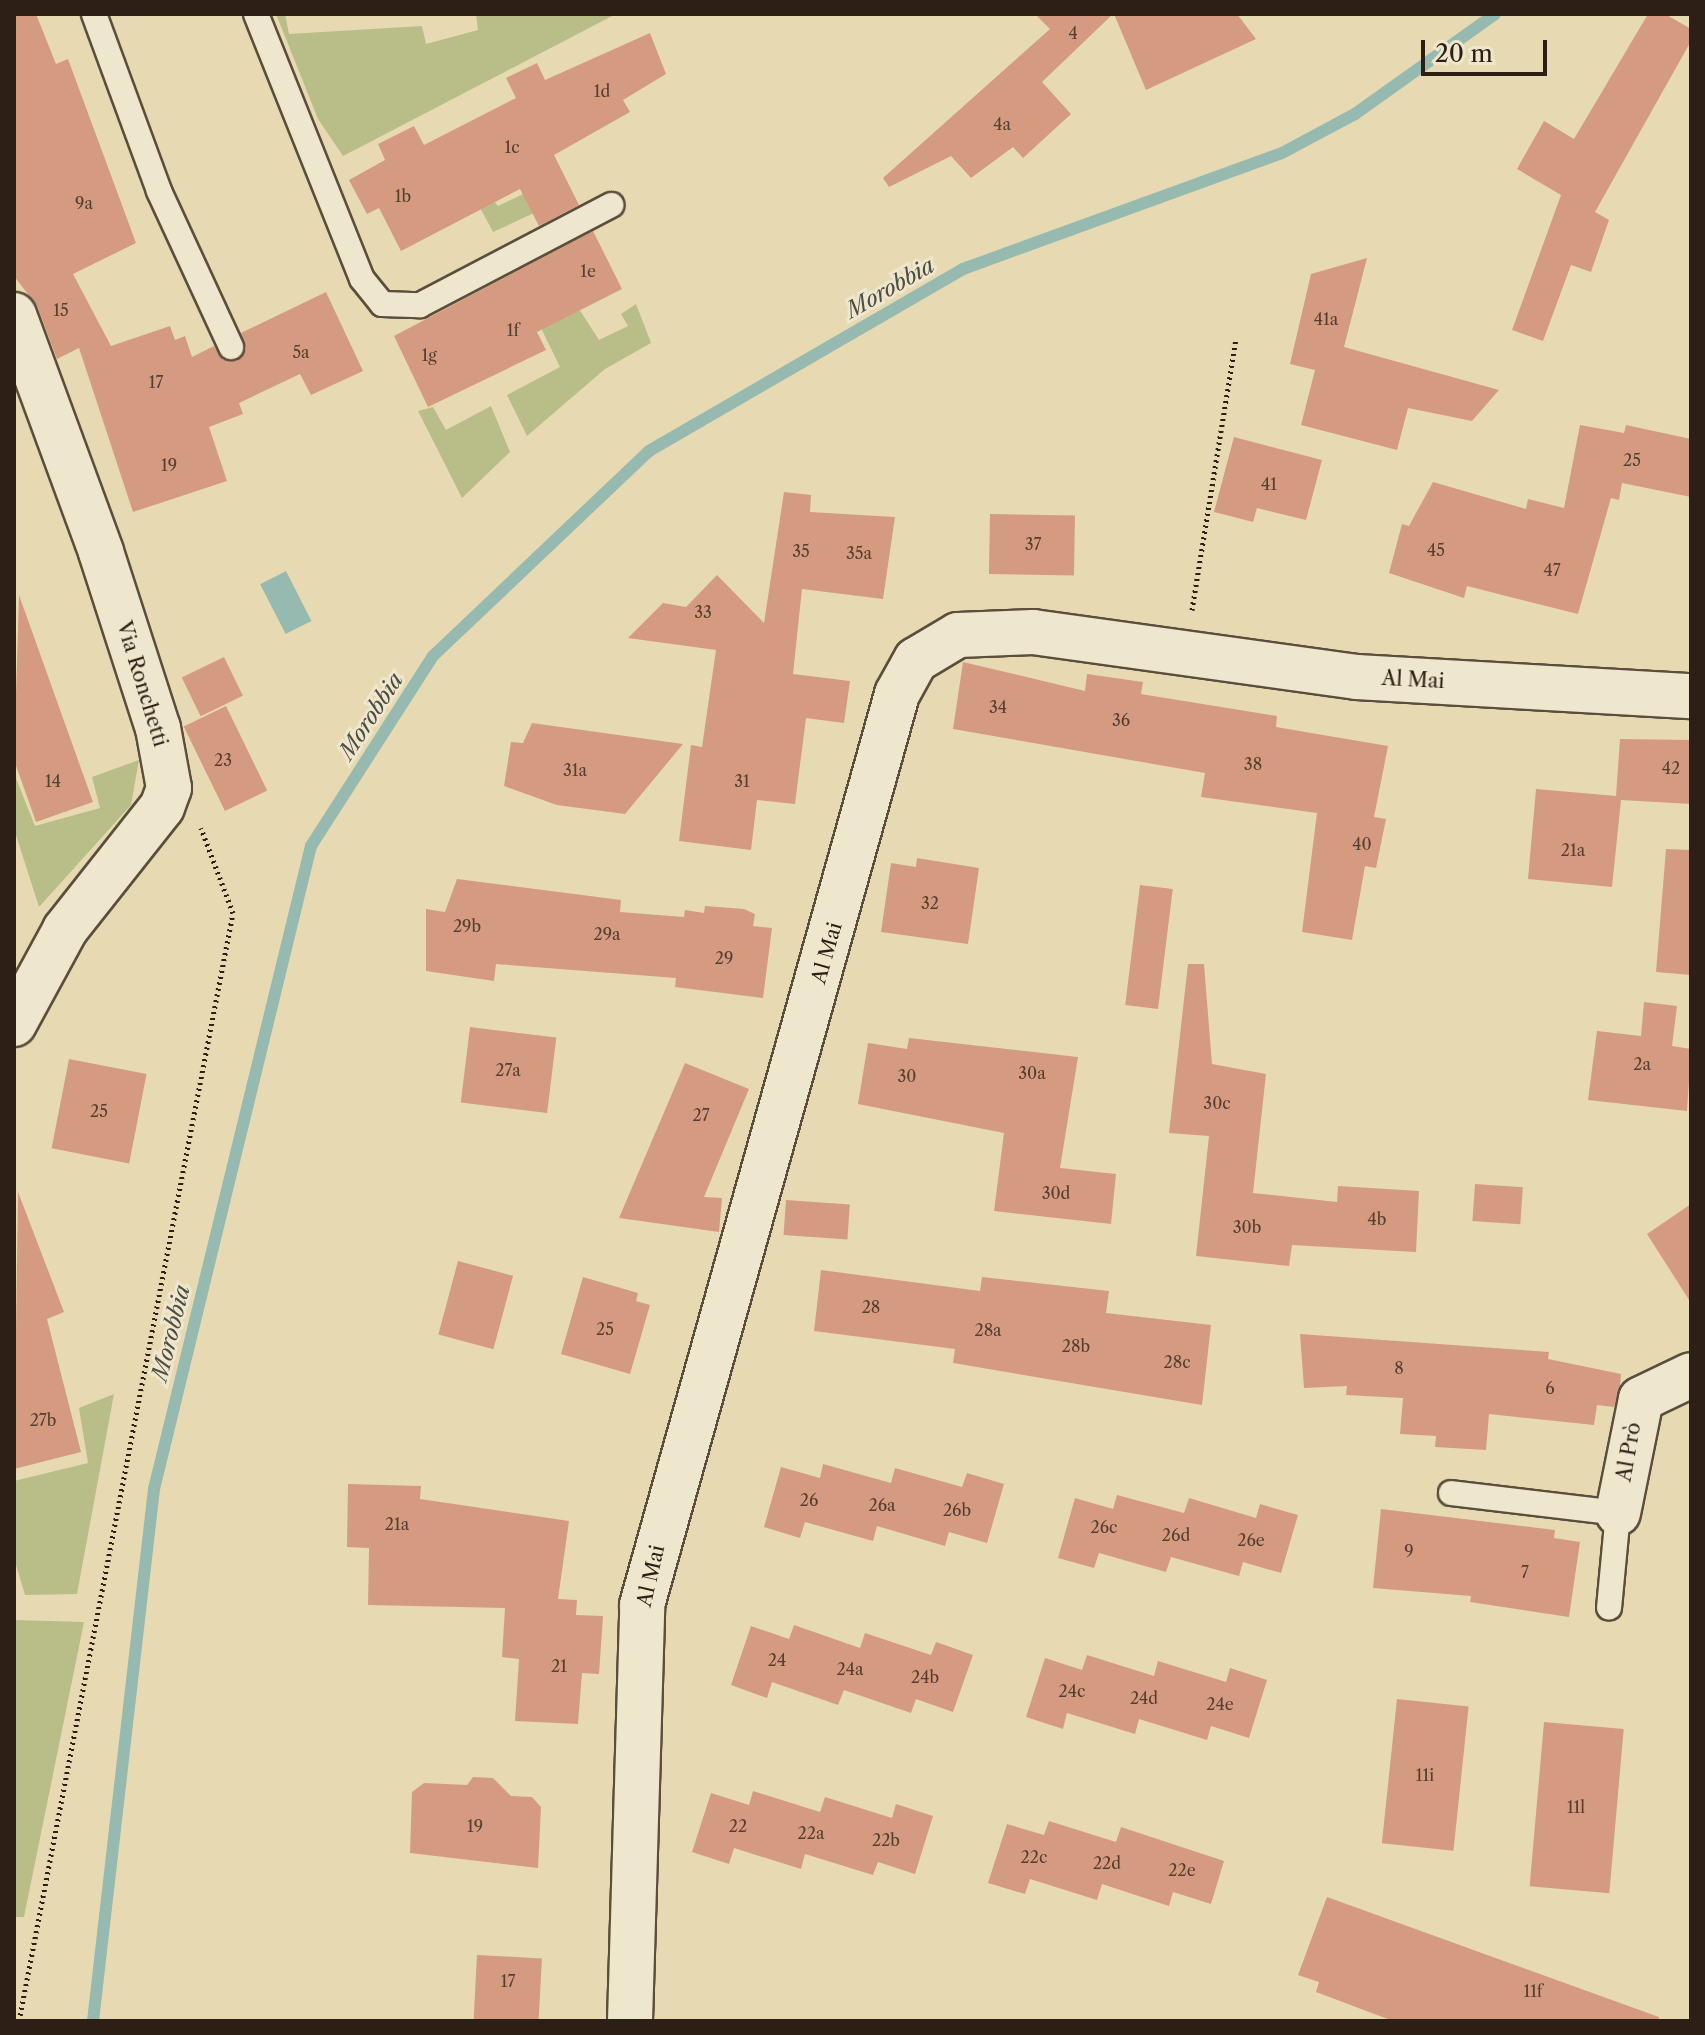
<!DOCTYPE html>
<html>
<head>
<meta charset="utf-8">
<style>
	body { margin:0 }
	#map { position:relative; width:1705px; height:2035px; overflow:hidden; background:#e7dab2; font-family:"Libre Caslon Text",serif }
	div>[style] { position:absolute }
	.green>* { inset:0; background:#b9be89 }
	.water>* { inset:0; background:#97bab0; transform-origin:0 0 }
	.stream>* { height:12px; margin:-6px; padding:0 6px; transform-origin:6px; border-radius:6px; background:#97bab0 }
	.building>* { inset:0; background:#d59b81; transform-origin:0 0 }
	.path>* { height:5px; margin-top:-2.5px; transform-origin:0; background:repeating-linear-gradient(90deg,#2d1f15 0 2px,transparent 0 6px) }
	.roads { filter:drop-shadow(2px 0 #5c4e3c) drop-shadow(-2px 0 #5c4e3c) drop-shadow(0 2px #5c4e3c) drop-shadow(0 -2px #5c4e3c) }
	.lane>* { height:24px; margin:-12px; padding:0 12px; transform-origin:12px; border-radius:12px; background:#efe7cd }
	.street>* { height:44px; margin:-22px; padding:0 22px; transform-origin:22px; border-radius:22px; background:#efe7cd }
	span { translate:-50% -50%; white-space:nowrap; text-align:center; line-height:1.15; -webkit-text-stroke:6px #efe7cd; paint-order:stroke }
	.number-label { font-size:16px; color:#573e30 }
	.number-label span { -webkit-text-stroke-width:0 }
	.street-label { font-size:20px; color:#2d1f15 }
	.water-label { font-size:22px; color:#4d4e44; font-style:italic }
	.frame { position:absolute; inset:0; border:16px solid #2d1f15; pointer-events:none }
	.scale { position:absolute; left:1421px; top:40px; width:126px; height:36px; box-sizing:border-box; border:4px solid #2d1f15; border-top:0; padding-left:10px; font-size:24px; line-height:28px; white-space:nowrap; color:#2d1f15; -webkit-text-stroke:6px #efe7cd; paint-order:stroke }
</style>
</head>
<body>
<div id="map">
	<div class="green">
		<div style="clip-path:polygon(276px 14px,285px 14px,289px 34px,422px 26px,426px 44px,478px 30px,476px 14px,616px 14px,343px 156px,318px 119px)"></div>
		<div style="clip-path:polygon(446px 144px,498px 206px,557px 178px,560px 201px,493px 232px)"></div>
		<div style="clip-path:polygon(570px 295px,599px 340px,628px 326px,621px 314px,636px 304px,651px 343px,605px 369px,527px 436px,507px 395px,560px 367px,538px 322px)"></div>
		<div style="clip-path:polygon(491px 406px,510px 452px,462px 498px,418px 411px,433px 407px,446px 430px)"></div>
		<div style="clip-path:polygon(139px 760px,131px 805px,39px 907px,14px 829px,14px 773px,35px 826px,100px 808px,92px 777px)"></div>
		<div style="clip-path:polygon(114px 1394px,77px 1594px,25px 1595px,14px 1558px,14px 1481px,88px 1463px,79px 1408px)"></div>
		<div style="clip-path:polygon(14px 1620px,84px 1622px,24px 1917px,14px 1917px)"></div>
	</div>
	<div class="water">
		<div style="left:286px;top:571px;width:56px;height:29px;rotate:63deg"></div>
	</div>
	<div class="stream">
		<div style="left:93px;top:2021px;width:535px;rotate:-83.46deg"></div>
		<div style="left:154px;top:1489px;width:662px;rotate:-76.28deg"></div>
		<div style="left:311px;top:846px;width:226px;rotate:-57.3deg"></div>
		<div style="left:433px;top:656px;width:298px;rotate:-43.5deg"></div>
		<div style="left:649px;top:451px;width:363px;rotate:-30.1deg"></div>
		<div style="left:963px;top:269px;width:339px;rotate:-20deg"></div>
		<div style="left:1282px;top:153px;width:83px;rotate:-28.1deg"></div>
		<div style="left:1355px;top:114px;width:172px;rotate:-35.5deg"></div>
	</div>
	<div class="building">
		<div style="clip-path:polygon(14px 14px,36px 14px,56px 64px,68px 59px,136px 243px,73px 274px,111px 346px,170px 326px,175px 340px,185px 336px,192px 357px,214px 346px,223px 360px,237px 361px,246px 349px,241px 333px,326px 292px,363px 371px,311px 395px,300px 374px,239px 403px,243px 414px,209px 427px,227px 481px,133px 512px,79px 348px,57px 359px,37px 306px,14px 276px)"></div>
		<div style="clip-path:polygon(1035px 14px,1113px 14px,1042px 82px,1071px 114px,1023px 158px,1013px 147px,971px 178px,951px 156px,889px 187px,883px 178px,1050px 29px)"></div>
		<div style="clip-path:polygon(1114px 14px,1237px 14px,1256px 39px,1146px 90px)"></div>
		<div style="clip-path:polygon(1648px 14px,1665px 14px,1691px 29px,1691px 41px,1595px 212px,1609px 220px,1591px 272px,1571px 265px,1543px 341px,1512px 330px,1561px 195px,1517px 169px,1544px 121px,1574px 139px)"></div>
		<div style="clip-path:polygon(650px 33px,666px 74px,623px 100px,630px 112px,554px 155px,579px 205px,539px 226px,520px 189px,401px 251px,379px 208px,367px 214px,349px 180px,385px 160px,378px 144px,414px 126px,424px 145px,516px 98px,506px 78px,537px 63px,545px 80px)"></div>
		<div style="clip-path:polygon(593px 231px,622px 289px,537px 332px,546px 350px,428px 407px,394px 336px)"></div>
		<div style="clip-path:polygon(1367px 258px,1344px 347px,1499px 390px,1472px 421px,1408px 408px,1397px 450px,1301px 425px,1315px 370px,1290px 364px,1311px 274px)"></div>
		<div style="clip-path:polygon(1580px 425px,1624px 433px,1626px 425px,1691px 439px,1691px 497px,1622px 483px,1619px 500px,1611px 498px,1578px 614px,1467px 586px,1464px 598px,1389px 573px,1402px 524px,1409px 526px,1433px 482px,1526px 509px,1528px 499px,1564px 508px)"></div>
		<div style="clip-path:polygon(1234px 437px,1322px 460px,1306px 520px,1257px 508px,1253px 522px,1214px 512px)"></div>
		<div style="clip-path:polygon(784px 492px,811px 495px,810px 512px,895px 517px,883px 599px,802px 589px,793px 674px,850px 681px,844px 723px,806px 718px,795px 804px,757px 800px,751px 850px,679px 841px,691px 745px,702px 747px,716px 650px,628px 638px,663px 603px,686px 607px,717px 575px,764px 623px)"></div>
		<div style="left:990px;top:514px;width:85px;height:60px;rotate:1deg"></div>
		<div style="clip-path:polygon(19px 595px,93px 802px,36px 822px,14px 760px)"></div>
		<div style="left:224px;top:657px;width:43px;height:47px;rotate:64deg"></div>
		<div style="clip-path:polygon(963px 662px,1085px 691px,1087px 674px,1143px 682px,1141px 694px,1277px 716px,1276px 727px,1388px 746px,1374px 817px,1386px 819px,1376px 868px,1365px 866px,1352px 940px,1302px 932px,1317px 813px,1201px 797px,1205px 773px,953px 729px)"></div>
		<div style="left:226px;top:706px;width:94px;height:47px;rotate:64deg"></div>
		<div style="clip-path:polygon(532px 723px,683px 744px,625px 814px,557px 805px,504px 786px,511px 742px,523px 743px)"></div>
		<div style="clip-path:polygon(1620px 739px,1691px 740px,1691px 804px,1621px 800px,1612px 887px,1528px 879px,1536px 789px,1616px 796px)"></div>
		<div style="clip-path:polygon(1666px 849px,1691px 850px,1691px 975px,1656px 972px)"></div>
		<div style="clip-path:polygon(917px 858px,979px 868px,968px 944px,881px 932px,891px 863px,916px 867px)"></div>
		<div style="clip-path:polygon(457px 879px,621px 900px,620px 912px,684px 917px,685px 910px,704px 913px,705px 906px,744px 909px,755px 914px,753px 926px,772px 928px,763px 998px,675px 987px,676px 978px,496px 964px,494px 981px,426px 971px,426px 909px,445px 912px)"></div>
		<div style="left:1140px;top:885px;width:33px;height:121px;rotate:7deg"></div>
		<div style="clip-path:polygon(1188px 964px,1204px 964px,1212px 1064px,1266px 1074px,1253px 1193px,1337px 1202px,1338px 1186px,1419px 1191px,1416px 1252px,1292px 1245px,1289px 1266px,1196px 1256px,1209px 1136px,1169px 1133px)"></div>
		<div style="clip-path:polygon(1644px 1002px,1677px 1006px,1672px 1046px,1691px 1049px,1687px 1111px,1588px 1100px,1597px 1031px,1641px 1036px)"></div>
		<div style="left:470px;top:1027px;width:87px;height:76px;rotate:7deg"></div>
		<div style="clip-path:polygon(909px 1038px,1078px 1057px,1060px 1168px,1116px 1174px,1111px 1224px,994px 1211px,1004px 1133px,858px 1104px,868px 1043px,907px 1049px)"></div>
		<div style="left:69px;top:1059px;width:79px;height:91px;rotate:11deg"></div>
		<div style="clip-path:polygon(685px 1063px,749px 1089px,704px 1197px,722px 1198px,719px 1232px,619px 1218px)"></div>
		<div style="left:1475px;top:1184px;width:48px;height:37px;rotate:4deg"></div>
		<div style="clip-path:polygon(18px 1192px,64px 1312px,47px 1319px,81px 1452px,14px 1469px)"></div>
		<div style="left:786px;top:1200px;width:64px;height:35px;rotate:4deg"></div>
		<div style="clip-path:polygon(1691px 1204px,1691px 1303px,1647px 1234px)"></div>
		<div style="left:458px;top:1261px;width:57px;height:76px;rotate:15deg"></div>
		<div style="clip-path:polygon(821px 1270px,980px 1291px,982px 1277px,1109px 1291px,1106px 1313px,1211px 1325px,1202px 1405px,953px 1363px,955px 1349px,814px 1331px)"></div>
		<div style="clip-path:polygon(583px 1277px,638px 1293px,636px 1301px,650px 1305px,630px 1374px,561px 1354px)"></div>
		<div style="clip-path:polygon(1300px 1334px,1549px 1352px,1548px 1359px,1621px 1374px,1620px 1387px,1614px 1407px,1597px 1405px,1594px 1425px,1489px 1414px,1486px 1450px,1435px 1447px,1436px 1436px,1400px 1434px,1403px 1398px,1346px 1395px,1347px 1386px,1304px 1388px)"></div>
		<div style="clip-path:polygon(823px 1464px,891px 1483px,895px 1468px,962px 1487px,967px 1473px,1004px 1484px,987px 1543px,949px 1532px,945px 1546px,877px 1526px,873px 1541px,805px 1522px,800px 1538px,764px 1527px,781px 1467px,820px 1478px)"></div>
		<div style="clip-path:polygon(348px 1484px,421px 1486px,420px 1499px,569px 1521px,558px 1599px,577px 1600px,576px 1615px,603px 1616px,599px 1674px,582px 1673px,578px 1724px,515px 1721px,519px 1659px,502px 1657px,505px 1608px,368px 1605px,369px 1548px,347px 1547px)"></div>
		<div style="clip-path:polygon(1117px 1495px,1184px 1513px,1189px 1498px,1256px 1518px,1260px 1504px,1298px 1515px,1281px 1573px,1243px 1562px,1239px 1576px,1171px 1557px,1166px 1572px,1099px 1553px,1094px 1568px,1058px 1558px,1075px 1498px,1113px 1509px)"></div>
		<div style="clip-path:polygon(1381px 1509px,1555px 1530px,1554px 1538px,1580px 1542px,1569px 1617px,1470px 1602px,1471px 1596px,1373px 1588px)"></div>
		<div style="clip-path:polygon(794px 1625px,860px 1648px,865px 1633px,931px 1655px,936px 1642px,973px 1655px,953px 1712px,916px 1699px,911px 1713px,844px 1690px,838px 1705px,772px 1682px,767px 1698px,731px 1685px,751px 1626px,789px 1639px)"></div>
		<div style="clip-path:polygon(1087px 1655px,1154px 1676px,1158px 1661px,1226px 1682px,1230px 1668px,1267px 1680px,1249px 1738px,1211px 1726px,1207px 1740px,1139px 1719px,1135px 1734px,1067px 1713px,1063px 1729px,1026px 1717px,1045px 1658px,1082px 1670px)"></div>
		<div style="left:1397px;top:1699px;width:72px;height:145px;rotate:6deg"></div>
		<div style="left:1544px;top:1722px;width:80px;height:165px;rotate:5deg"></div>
		<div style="clip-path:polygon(473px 1777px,493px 1778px,511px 1796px,532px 1797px,541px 1807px,538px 1868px,410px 1853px,412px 1792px,424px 1783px,467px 1785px)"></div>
		<div style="clip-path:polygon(753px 1791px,820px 1812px,825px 1797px,892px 1818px,896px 1804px,933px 1816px,915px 1874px,878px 1862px,873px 1875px,805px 1854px,801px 1869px,734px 1848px,729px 1864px,692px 1852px,711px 1793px,749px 1805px)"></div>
		<div style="clip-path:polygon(1049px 1821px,1116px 1842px,1121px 1827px,1224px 1861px,1211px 1904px,1173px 1892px,1169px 1906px,1102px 1884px,1097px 1900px,1030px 1879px,1025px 1894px,988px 1883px,1007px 1824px,1044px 1835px)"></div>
		<div style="clip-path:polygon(1327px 1897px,1659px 2017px,1659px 2021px,1393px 2021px,1316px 1992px,1319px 1982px,1298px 1975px)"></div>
		<div style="left:477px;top:1955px;width:65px;height:66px;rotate:3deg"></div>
	</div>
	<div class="path">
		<div style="left:1192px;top:610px;width:275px;rotate:-80.8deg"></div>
		<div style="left:19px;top:2021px;width:1128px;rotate:-79.07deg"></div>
		<div style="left:233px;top:913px;width:91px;rotate:-110.6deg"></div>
	</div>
	<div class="roads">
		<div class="lane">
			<div style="left:94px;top:14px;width:189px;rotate:69.8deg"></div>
			<div style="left:159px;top:191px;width:172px;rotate:65.2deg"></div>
			<div style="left:256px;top:14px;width:285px;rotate:68.2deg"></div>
			<div style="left:362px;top:279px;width:32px;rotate:51deg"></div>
			<div style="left:382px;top:304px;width:38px;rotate:2deg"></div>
			<div style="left:420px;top:305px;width:216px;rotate:-27.6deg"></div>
			<div style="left:1451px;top:1493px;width:168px;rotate:6.8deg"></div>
			<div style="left:1618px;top:1513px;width:95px;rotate:95.4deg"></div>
		</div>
		<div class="street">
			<div style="left:14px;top:315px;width:252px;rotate:69.8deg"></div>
			<div style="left:101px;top:552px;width:185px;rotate:72.1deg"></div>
			<div style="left:158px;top:728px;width:61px;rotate:79.6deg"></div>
			<div style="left:169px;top:788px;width:20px;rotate:110deg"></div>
			<div style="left:162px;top:807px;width:157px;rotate:128.3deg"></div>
			<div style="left:65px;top:930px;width:107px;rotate:118.5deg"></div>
			<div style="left:1618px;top:1513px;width:116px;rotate:-78.6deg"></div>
			<div style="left:1641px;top:1399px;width:55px;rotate:-25.6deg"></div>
			<div style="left:630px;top:2021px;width:416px;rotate:-88.3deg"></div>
			<div style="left:642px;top:1605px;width:946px;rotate:-74.36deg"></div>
			<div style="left:897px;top:694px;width:39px;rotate:-61deg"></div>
			<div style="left:916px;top:660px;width:49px;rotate:-30.8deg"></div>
			<div style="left:958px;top:635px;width:75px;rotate:-2.3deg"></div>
			<div style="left:1033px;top:632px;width:327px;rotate:7.9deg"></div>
			<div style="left:1357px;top:677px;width:335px;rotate:3.3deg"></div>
		</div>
	</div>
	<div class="number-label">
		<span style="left:1073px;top:33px">4</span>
		<span style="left:602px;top:91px">1d</span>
		<span style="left:1002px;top:124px">4a</span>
		<span style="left:512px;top:147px">1c</span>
		<span style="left:403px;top:196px">1b</span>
		<span style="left:84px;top:203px">9a</span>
		<span style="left:588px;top:271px">1e</span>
		<span style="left:61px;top:310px">15</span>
		<span style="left:1326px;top:319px">41a</span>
		<span style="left:513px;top:330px">1f</span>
		<span style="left:301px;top:352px">5a</span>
		<span style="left:429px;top:355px">1g</span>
		<span style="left:156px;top:382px">17</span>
		<span style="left:1632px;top:460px">25</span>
		<span style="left:169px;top:465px">19</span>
		<span style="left:1269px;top:484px">41</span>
		<span style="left:1033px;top:544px">37</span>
		<span style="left:1436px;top:550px">45</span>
		<span style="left:801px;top:551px">35</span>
		<span style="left:859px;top:553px">35a</span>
		<span style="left:1552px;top:570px">47</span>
		<span style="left:703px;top:612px">33</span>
		<span style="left:998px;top:707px">34</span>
		<span style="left:1121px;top:720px">36</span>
		<span style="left:223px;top:760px">23</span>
		<span style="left:1253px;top:764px">38</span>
		<span style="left:1671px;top:768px">42</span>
		<span style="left:575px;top:770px">31a</span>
		<span style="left:53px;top:781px">14</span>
		<span style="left:742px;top:781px">31</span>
		<span style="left:1362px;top:844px">40</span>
		<span style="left:1573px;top:850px">21a</span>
		<span style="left:930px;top:903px">32</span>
		<span style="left:467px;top:926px">29b</span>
		<span style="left:607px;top:934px">29a</span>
		<span style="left:724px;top:958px">29</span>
		<span style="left:1642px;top:1064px">2a</span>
		<span style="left:508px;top:1070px">27a</span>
		<span style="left:1032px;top:1073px">30a</span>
		<span style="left:907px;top:1076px">30</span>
		<span style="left:1217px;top:1103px">30c</span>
		<span style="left:99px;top:1111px">25</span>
		<span style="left:701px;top:1115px">27</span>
		<span style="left:1056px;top:1193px">30d</span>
		<span style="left:1377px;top:1219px">4b</span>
		<span style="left:1247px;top:1227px">30b</span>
		<span style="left:871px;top:1307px">28</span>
		<span style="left:605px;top:1329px">25</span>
		<span style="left:988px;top:1330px">28a</span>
		<span style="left:1076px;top:1346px">28b</span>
		<span style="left:1177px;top:1362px">28c</span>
		<span style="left:1399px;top:1368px">8</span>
		<span style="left:1550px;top:1388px">6</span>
		<span style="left:43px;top:1420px">27b</span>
		<span style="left:809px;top:1500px">26</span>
		<span style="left:882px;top:1505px">26a</span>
		<span style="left:957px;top:1510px">26b</span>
		<span style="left:397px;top:1524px">21a</span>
		<span style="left:1104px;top:1527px">26c</span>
		<span style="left:1176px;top:1535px">26d</span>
		<span style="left:1251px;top:1540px">26e</span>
		<span style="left:1409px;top:1551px">9</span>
		<span style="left:1525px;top:1572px">7</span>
		<span style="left:777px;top:1660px">24</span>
		<span style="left:559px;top:1666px">21</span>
		<span style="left:850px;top:1669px">24a</span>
		<span style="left:925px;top:1677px">24b</span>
		<span style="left:1072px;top:1691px">24c</span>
		<span style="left:1144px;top:1698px">24d</span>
		<span style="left:1220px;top:1704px">24e</span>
		<span style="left:1425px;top:1775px">11i</span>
		<span style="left:1576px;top:1807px">11l</span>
		<span style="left:475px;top:1826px">19</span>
		<span style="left:738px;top:1826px">22</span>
		<span style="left:811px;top:1833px">22a</span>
		<span style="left:886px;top:1840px">22b</span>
		<span style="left:1034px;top:1857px">22c</span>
		<span style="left:1107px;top:1863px">22d</span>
		<span style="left:1182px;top:1870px">22e</span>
		<span style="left:508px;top:1981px">17</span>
		<span style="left:1533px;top:1991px">11f</span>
	</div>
	<div class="street-label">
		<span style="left:1413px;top:680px;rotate:3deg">Al Mai</span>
		<span style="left:142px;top:684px;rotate:73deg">Via Ronchetti</span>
		<span style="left:827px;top:953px;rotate:-74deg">Al Mai</span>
		<span style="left:1629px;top:1452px;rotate:-80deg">Al Prò</span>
		<span style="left:651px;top:1576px;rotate:-77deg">Al Mai</span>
	</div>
	<div class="water-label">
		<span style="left:890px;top:288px;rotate:-30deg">Morobbia</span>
		<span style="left:371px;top:716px;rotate:-57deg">Morobbia</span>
		<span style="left:171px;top:1333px;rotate:-76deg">Morobbia</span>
	</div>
	<div class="frame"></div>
	<div class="scale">20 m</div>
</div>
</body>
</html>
